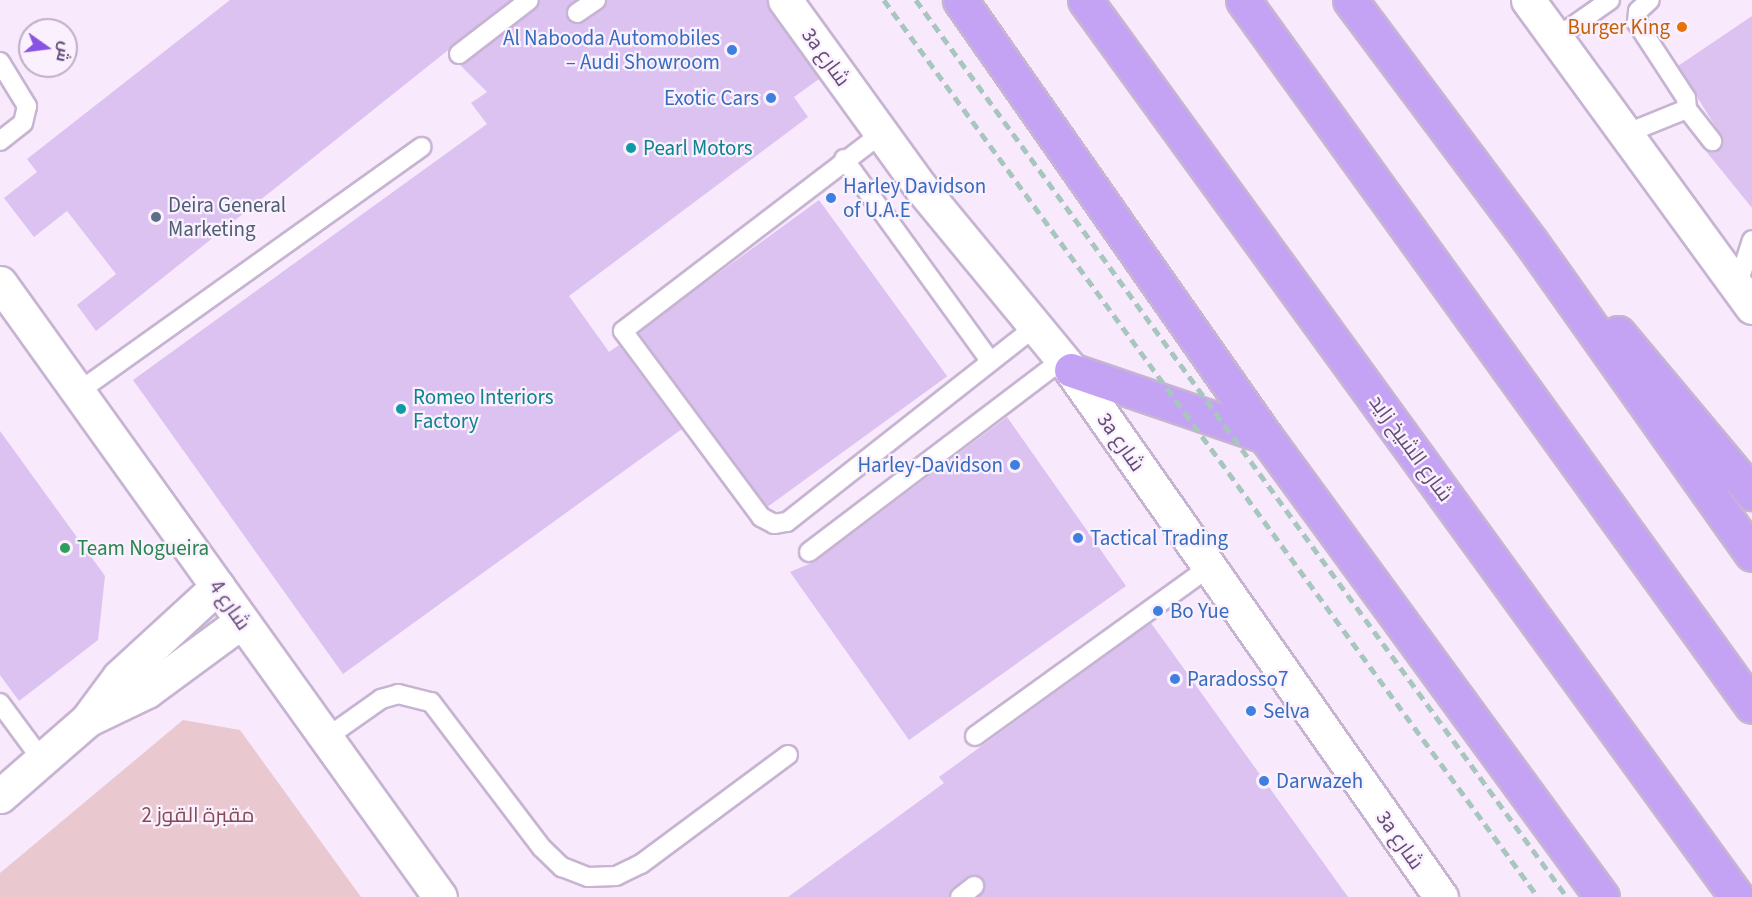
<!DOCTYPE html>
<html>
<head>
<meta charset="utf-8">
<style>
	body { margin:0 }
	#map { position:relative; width:1752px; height:897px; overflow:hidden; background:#f8e9fc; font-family:"Source Sans 3",Cairo,sans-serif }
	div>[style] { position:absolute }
	.green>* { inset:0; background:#eac8d0 }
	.building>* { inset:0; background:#dcc2f1; transform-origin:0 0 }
	.roads { filter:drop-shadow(2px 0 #c7b4d3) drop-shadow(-2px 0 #c7b4d3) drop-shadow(0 2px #c7b4d3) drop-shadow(0 -2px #c7b4d3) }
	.lane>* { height:18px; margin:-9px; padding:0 9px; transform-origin:9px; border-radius:9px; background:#fff }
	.street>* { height:33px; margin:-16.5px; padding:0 16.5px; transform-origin:16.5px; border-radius:16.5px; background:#fff }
	.secondary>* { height:33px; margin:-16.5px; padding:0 16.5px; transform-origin:16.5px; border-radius:16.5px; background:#fff }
	.highway>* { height:33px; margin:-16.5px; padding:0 16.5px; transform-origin:16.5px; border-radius:16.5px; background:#c5a3f4 }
	.rail>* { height:4.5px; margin-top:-2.25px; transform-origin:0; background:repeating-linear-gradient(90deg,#a7c6bd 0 9px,transparent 0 15px) }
	.dots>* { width:16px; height:16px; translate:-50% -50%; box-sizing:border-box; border:3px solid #fbf0fe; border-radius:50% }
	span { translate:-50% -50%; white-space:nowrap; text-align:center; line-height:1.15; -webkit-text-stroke:4.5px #fbf0fe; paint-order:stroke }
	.food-label { font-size:21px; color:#c56008 }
	.right { translate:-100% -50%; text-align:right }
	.shop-label { font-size:21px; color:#366cbe }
	.left { translate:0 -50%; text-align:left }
	.street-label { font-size:21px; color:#624d76 }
	.culture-label { font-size:21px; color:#0d838f }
	.service-label { font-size:21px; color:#4e5e75 }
	.leisure-label { font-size:21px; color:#27864d }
	.park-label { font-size:21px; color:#874b53 }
	.north { position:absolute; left:18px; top:18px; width:60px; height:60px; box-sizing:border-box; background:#fbf0fe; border:2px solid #beafc8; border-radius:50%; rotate:104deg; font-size:16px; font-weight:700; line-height:24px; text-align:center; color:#624d76 }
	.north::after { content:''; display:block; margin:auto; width:21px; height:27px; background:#8953e1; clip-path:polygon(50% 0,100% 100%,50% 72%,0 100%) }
</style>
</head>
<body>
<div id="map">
	<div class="green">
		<div style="clip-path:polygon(183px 720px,240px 730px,361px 897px,0 897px,0 873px)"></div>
	</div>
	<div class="building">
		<div style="clip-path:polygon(230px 0,511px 0,96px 331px,77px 305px,116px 274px,67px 211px,34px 237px,4px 198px,37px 172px,27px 159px)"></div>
		<div style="clip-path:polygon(540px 0,576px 0,566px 13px,577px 24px,602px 9px,607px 0,767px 0,819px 79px,794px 97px,808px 117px,569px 296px,609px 352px,619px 345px,682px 429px,343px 674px,133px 380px,487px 124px,471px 103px,487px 92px,460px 65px,536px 9px)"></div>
		<div style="clip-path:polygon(1752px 16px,1752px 208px,1705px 150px,1718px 150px,1723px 139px,1678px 66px)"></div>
		<div style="left:819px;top:200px;width:218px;height:224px;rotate:54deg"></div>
		<div style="clip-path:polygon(1007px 417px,1126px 586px,909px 740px,790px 572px,816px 561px)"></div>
		<div style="clip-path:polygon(0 431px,105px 576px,98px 640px,19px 701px,0 675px)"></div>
		<div style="clip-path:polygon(1151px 623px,1348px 897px,978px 897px,985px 884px,973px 875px,949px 897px,788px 897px,944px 783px,939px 777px)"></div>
	</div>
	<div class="roads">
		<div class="lane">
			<div style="left:577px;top:13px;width:23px;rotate:-34deg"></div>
			<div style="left:1556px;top:38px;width:66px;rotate:-35.1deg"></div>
			<div style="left:459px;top:54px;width:88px;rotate:-37.6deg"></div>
			<div style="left:0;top:62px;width:52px;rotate:58.5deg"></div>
			<div style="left:27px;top:106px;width:17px;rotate:103deg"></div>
			<div style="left:23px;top:123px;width:29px;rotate:142deg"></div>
			<div style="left:1687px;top:109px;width:41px;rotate:52deg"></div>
			<div style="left:882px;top:133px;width:326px;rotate:142.6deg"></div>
			<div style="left:623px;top:331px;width:232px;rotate:53.4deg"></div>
			<div style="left:761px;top:517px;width:15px;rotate:28deg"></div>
			<div style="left:774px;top:524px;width:13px;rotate:-9deg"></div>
			<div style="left:787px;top:522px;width:315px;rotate:-38.2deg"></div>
			<div style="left:1625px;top:134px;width:67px;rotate:-22deg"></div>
			<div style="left:1687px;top:109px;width:11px;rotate:-95deg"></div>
			<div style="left:1686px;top:98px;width:90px;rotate:-123.2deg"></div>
			<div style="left:1637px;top:23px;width:12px;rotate:-85deg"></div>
			<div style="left:1638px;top:11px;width:16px;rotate:-43deg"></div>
			<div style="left:844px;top:159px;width:249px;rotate:54.1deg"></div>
			<div style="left:1737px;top:287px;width:49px;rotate:-72.3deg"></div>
			<div style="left:78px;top:392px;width:422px;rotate:-35.5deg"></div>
			<div style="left:809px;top:552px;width:319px;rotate:-37.2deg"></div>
			<div style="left:0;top:703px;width:71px;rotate:53.6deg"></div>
			<div style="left:975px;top:736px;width:289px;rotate:-35.8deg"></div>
			<div style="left:326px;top:738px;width:67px;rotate:-35.3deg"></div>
			<div style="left:381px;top:699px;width:18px;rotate:-16deg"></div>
			<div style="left:398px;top:694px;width:34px;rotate:14deg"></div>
			<div style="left:431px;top:702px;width:183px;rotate:52.8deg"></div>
			<div style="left:542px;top:848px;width:28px;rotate:44deg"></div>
			<div style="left:562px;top:867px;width:28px;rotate:21deg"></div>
			<div style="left:588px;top:877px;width:28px;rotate:-2deg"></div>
			<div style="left:616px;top:876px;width:28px;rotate:-26deg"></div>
			<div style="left:641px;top:864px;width:183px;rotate:-36.6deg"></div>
			<div style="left:960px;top:897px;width:18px;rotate:-38deg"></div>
		</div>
		<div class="street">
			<div style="left:1528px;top:0;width:380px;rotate:53.9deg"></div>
			<div style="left:0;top:283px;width:755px;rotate:54.37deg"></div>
			<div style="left:87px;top:720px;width:67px;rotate:-25.8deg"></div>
			<div style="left:147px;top:691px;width:118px;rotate:-36.4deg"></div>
			<div style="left:0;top:796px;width:116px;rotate:-41.1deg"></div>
			<div style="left:87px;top:720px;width:54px;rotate:-53.3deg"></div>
			<div style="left:119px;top:677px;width:134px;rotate:-42.6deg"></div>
		</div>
		<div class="secondary">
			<div style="left:785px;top:0;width:233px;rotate:54.1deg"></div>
			<div style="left:922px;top:189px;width:234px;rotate:50.5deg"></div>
			<div style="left:1071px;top:370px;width:644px;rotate:54.93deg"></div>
		</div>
		<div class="highway">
			<div style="left:960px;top:0;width:532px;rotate:55.03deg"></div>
			<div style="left:1265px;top:436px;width:571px;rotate:53.83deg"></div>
			<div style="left:1085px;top:0;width:1109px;rotate:53.99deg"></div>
			<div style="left:1243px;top:0;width:870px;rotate:54.21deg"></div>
			<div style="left:1350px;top:0;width:302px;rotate:53.2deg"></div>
			<div style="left:1531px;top:242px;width:382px;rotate:54.7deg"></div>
			<div style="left:1618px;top:333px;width:209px;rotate:50.1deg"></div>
			<div style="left:1071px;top:370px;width:205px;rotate:18.8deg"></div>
		</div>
	</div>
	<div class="rail">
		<div style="left:884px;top:0;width:1110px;rotate:53.9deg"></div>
		<div style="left:916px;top:0;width:1108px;rotate:54.03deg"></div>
	</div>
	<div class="dots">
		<div style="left:1682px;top:27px;background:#e8710a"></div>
		<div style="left:732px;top:50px;background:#3f7fe0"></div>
		<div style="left:771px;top:98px;background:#3f7fe0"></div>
		<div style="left:631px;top:148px;background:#0f9aa8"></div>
		<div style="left:831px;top:198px;background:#3f7fe0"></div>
		<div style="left:156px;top:217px;background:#5c6f8a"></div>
		<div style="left:401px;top:409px;background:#0f9aa8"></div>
		<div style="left:1015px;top:465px;background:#3f7fe0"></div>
		<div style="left:1078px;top:538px;background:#3f7fe0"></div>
		<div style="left:65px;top:548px;background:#2e9e5b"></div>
		<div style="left:1158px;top:611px;background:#3f7fe0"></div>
		<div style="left:1175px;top:679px;background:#3f7fe0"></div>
		<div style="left:1251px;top:711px;background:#3f7fe0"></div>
		<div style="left:1264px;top:781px;background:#3f7fe0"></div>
	</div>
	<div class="food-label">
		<span class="right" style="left:1670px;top:27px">Burger King</span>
	</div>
	<div class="shop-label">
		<span class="right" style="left:720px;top:50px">Al Nabooda Automobiles<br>– Audi Showroom</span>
		<span class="right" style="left:759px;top:98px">Exotic Cars</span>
		<span class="left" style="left:843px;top:198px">Harley Davidson<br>of U.A.E</span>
		<span class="right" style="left:1003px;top:465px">Harley-Davidson</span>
		<span class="left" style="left:1090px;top:538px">Tactical Trading</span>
		<span class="left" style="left:1170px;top:611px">Bo Yue</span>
		<span class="left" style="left:1187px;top:679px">Paradosso7</span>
		<span class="left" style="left:1263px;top:711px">Selva</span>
		<span class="left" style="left:1276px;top:781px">Darwazeh</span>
	</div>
	<div class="street-label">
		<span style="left:826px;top:57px;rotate:54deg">3a شارع</span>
		<span style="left:1121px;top:442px;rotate:55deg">3a شارع</span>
		<span style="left:1411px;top:448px;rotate:54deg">شارع الشيخ زايد</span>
		<span style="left:230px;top:605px;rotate:55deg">شارع 4</span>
		<span style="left:1400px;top:840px;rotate:55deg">3a شارع</span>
	</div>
	<div class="culture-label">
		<span class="left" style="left:643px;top:148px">Pearl Motors</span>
		<span class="left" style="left:413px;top:409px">Romeo Interiors<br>Factory</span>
	</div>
	<div class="service-label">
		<span class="left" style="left:168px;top:217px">Deira General<br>Marketing</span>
	</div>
	<div class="leisure-label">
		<span class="left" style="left:77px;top:548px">Team Nogueira</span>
	</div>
	<div class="park-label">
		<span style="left:198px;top:815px">مقبرة القوز 2</span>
	</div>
	<div class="north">ش</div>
</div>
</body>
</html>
